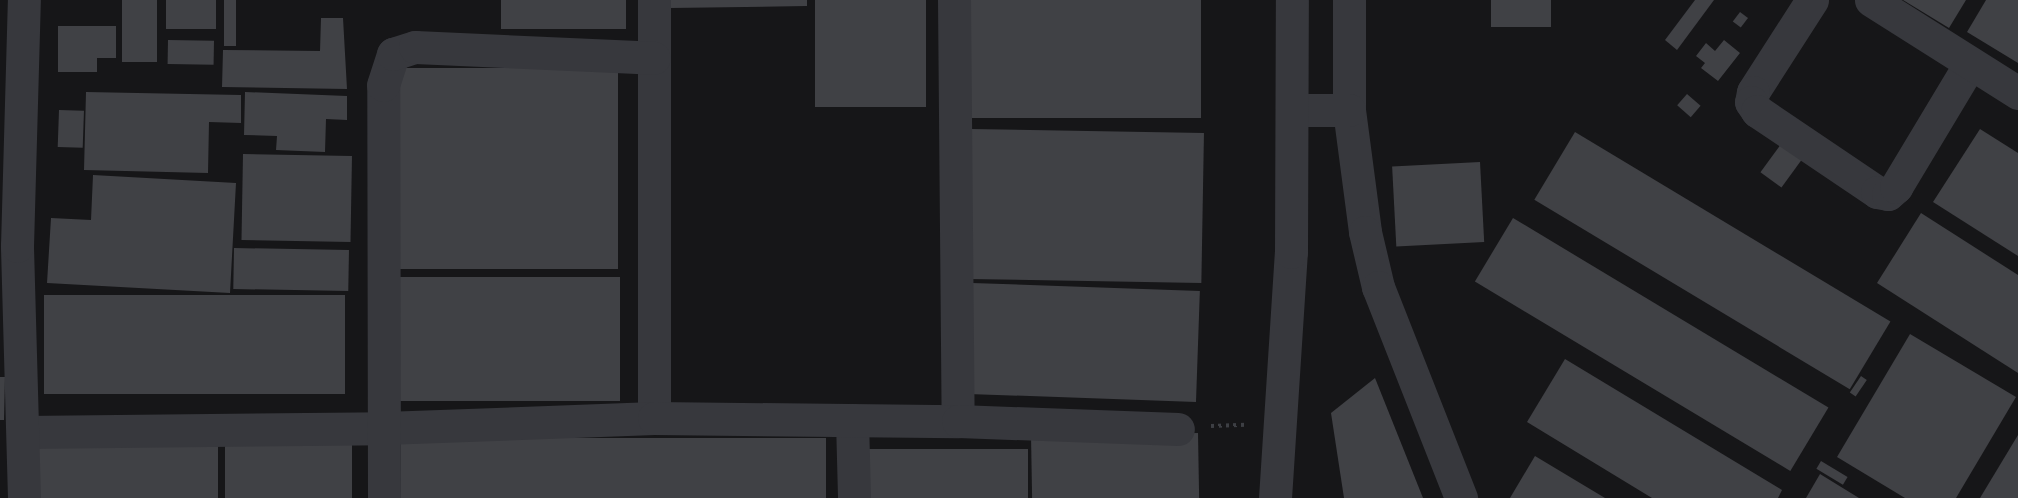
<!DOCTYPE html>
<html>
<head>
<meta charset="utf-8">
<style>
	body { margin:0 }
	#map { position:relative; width:2018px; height:498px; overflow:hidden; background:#161618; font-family:Overpass,sans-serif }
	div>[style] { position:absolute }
	.building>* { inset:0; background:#404145; transform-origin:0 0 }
	.path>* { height:4px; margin-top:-2px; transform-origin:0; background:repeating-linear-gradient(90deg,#3d3f44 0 3px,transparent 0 7.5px) }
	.minor>* { height:33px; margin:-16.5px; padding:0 16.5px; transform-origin:16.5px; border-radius:16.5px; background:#37383d }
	span { translate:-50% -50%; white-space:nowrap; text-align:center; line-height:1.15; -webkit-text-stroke:4.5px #111113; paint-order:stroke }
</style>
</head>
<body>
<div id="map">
	<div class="building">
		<div style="left:122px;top:0;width:35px;height:62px"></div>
		<div style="left:166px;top:0;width:50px;height:29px"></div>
		<div style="left:224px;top:0;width:12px;height:46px"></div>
		<div style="left:501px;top:0;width:125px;height:29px"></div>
		<div style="clip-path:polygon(670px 0,807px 0,807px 6px,670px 8px)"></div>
		<div style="left:815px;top:0;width:111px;height:107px"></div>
		<div style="left:971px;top:0;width:230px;height:118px"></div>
		<div style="left:1491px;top:0;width:60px;height:27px"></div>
		<div style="clip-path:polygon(1695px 0,1714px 0,1677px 50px,1665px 40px)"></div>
		<div style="clip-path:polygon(1903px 0,1966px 0,1949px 28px)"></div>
		<div style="clip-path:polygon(1986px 0,2018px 0,2018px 63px,1967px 32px)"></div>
		<div style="left:1740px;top:12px;width:10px;height:12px;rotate:37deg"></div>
		<div style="clip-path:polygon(321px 18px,343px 18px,347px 89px,222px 87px,223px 50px,320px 51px)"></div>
		<div style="clip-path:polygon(58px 26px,116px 26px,116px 58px,97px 58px,97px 72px,58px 72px)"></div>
		<div style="left:168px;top:40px;width:46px;height:24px;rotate:1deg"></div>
		<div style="clip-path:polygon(1724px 40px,1740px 53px,1718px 81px,1701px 68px,1705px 63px,1696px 56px,1706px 43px,1715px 51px)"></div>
		<div style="left:393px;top:68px;width:225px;height:201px"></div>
		<div style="clip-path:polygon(86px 92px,241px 95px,241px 123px,209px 122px,208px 173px,84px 170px)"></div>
		<div style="clip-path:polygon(245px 92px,347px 96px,347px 120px,326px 119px,325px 152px,276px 150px,277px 136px,244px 135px)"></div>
		<div style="left:1687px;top:94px;width:18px;height:15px;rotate:41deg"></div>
		<div style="left:59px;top:110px;width:25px;height:37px;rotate:2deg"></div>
		<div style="left:971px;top:129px;width:233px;height:150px;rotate:1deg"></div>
		<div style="clip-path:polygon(1980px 129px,2018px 153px,2018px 256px,1933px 202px)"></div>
		<div style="left:1575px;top:132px;width:368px;height:79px;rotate:31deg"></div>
		<div style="left:1781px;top:144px;width:26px;height:35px;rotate:36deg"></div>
		<div style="left:243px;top:154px;width:109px;height:86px;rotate:1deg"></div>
		<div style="left:1480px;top:162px;width:80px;height:88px;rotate:87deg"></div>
		<div style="clip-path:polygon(93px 175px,236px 183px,230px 293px,47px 283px,51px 218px,91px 220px)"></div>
		<div style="clip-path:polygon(1921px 213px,2018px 275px,2018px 373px,1877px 283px)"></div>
		<div style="left:1513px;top:218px;width:368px;height:74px;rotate:31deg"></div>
		<div style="left:234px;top:248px;width:115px;height:41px;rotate:1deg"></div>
		<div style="left:620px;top:277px;width:124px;height:225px;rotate:90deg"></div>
		<div style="left:972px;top:283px;width:228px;height:111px;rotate:2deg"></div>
		<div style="left:44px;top:295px;width:301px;height:99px"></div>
		<div style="clip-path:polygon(1910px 334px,2016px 397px,1956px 498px,1905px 498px,1837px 457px)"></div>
		<div style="clip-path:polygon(1565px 359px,1782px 490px,1778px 498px,1652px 498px,1527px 422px)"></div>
		<div style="left:1861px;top:376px;width:7px;height:20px;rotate:34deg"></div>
		<div style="clip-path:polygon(0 377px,5px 377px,4px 420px,0 420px)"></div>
		<div style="clip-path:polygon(1375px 378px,1423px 498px,1344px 498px,1331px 413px)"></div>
		<div style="left:1198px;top:433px;width:65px;height:167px;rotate:89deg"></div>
		<div style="clip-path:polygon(2018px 435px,2018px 498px,1980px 498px)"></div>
		<div style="left:826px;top:438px;width:60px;height:425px;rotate:90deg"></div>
		<div style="left:31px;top:440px;width:187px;height:58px"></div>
		<div style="left:225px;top:444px;width:127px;height:54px"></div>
		<div style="left:1028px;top:449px;width:49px;height:164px;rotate:90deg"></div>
		<div style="clip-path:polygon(1535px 456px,1605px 498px,1510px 498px)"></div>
		<div style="left:1821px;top:461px;width:31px;height:9px;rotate:31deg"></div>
		<div style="clip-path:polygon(1820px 474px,1859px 498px,1806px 498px)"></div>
	</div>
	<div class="path">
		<div style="left:1211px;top:426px;width:35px;rotate:-2deg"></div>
	</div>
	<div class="minor">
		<div style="left:954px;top:0;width:421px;rotate:89.5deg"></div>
		<div style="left:1349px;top:0;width:110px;rotate:90deg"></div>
		<div style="left:1349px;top:110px;width:123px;rotate:82.5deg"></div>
		<div style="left:1365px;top:232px;width:57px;rotate:76.7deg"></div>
		<div style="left:1378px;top:287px;width:227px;rotate:68.5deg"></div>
		<div style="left:1812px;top:0;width:109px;rotate:122.7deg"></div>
		<div style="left:1753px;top:92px;width:10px;rotate:101deg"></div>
		<div style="left:1751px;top:102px;width:11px;rotate:56deg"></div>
		<div style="left:1757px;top:111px;width:145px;rotate:34deg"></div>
		<div style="left:1877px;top:192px;width:11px;rotate:10deg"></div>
		<div style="left:1888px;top:194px;width:11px;rotate:-41deg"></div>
		<div style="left:1896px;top:187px;width:144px;rotate:-59deg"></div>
		<div style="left:1871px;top:0;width:174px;rotate:32.3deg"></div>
		<div style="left:1293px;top:110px;width:56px"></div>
		<div style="left:654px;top:418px;width:418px;rotate:-90deg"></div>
		<div style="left:852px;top:420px;width:78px;rotate:88.5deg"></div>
		<div style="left:24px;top:432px;width:360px;rotate:-0.6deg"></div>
		<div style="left:384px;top:428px;width:270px;rotate:-2.1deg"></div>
		<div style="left:654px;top:418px;width:304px;rotate:0.6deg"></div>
		<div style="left:958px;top:421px;width:220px;rotate:2.1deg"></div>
		<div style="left:24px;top:498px;width:252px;rotate:-91.6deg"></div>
		<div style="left:17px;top:246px;width:246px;rotate:-88.4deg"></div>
		<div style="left:384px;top:498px;width:413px;rotate:-90.1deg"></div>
		<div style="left:383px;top:85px;width:33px;rotate:-72deg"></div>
		<div style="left:393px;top:54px;width:23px;rotate:-18deg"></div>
		<div style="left:415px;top:47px;width:239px;rotate:2.6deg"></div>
		<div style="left:1275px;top:498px;width:247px;rotate:-86.3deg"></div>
		<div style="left:1291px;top:252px;width:252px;rotate:-89.8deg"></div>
	</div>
</div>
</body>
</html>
